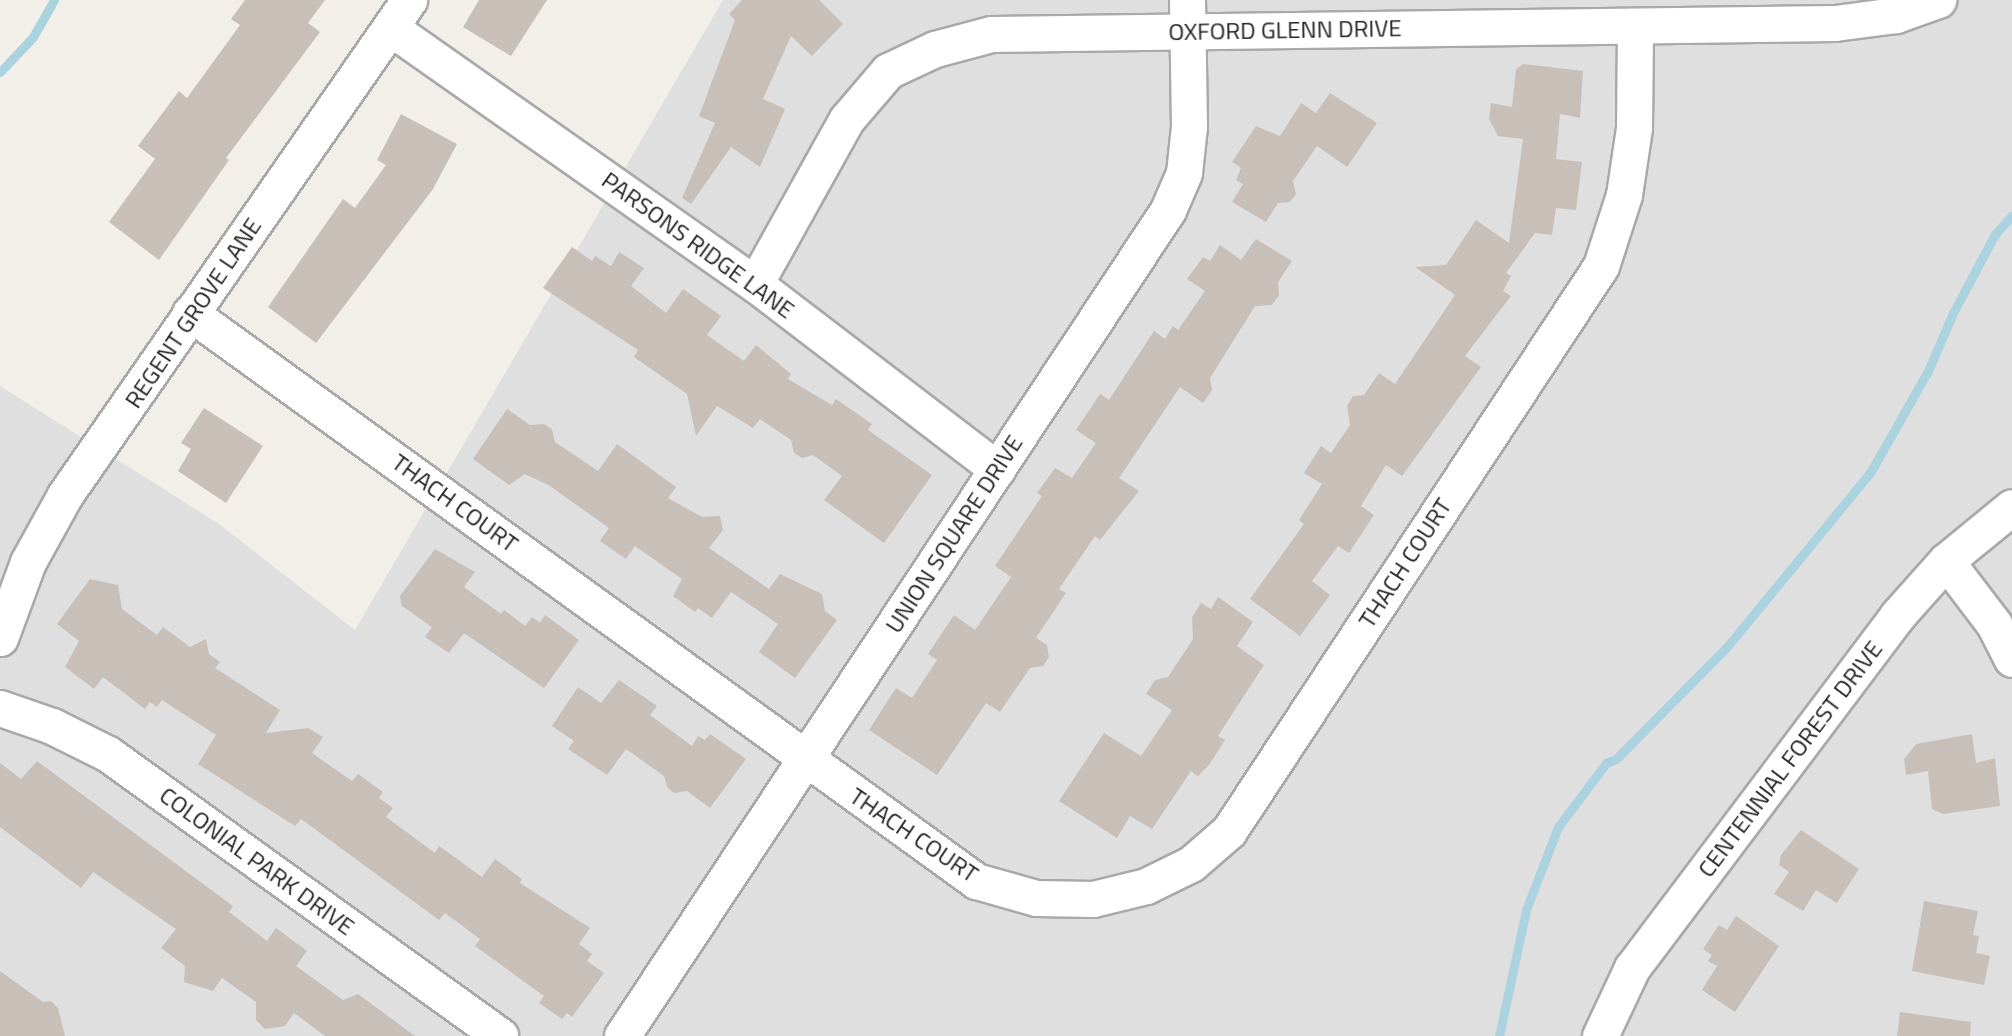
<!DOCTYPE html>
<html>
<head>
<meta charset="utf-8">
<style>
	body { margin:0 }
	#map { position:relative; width:2012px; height:1036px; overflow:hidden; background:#f2efe9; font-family:"Titillium Web",sans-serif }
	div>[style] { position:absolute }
	.residential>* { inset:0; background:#e0dfdf }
	.stream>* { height:9px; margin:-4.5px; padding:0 4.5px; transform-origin:4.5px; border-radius:4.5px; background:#aad3df }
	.building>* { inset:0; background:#c7bfb8 }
	.roads { filter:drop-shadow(2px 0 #a9a9a9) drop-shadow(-2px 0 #a9a9a9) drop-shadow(0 2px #a9a9a9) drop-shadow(0 -2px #a9a9a9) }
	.minor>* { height:35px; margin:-17.5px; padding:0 17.5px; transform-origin:17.5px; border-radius:17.5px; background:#fff }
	span { translate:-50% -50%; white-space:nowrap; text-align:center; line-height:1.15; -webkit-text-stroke:6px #fff; paint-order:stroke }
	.street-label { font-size:24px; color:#222 }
</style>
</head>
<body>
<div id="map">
	<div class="residential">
		<div style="clip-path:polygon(723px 0,2012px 0,2012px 1036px,0 1036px,0 386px,219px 524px,355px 630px)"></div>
	</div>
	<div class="stream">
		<div style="left:0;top:72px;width:48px;rotate:-46.7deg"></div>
		<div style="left:33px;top:37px;width:43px;rotate:-60.4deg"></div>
		<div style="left:1499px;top:1036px;width:129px;rotate:-77.9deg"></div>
		<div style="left:1526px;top:910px;width:89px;rotate:-68.9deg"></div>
		<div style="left:1558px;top:827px;width:80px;rotate:-53.1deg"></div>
		<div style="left:1606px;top:763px;width:11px;rotate:-22deg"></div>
		<div style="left:1616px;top:759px;width:156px;rotate:-45.3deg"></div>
		<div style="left:1726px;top:648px;width:227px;rotate:-50.6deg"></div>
		<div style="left:1870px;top:473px;width:117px;rotate:-60.4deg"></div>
		<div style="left:1928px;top:371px;width:63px;rotate:-66.7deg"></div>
		<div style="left:1953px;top:313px;width:89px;rotate:-62deg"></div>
		<div style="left:1995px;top:234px;width:25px;rotate:-48deg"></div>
	</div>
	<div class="building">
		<div style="clip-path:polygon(245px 0,325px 0,308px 23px,320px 32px,226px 158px,229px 160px,159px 260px,109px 222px,155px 159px,138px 146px,179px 91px,187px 98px,240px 25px,231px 19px)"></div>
		<div style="clip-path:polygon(479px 0,547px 0,511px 56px,463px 27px)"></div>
		<div style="clip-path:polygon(742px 0,819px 0,843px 24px,812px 56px,791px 36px,763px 99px,785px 109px,760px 167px,731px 147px,691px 204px,682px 198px,715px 123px,699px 116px,735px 20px,729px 14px)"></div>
		<div style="clip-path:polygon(1523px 64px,1583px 71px,1580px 118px,1560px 114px,1556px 159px,1582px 162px,1576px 210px,1556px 208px,1552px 235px,1535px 233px,1506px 273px,1511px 276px,1503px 291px,1511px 296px,1465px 356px,1481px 367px,1402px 476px,1386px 465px,1361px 506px,1374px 515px,1349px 553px,1338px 546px,1312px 581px,1330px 595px,1300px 636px,1250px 599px,1304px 524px,1299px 520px,1322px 484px,1304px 473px,1321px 446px,1331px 453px,1350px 425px,1347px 406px,1353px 396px,1364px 395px,1379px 373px,1395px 384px,1455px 295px,1415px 267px,1446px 265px,1476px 220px,1509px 243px,1523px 139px,1498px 136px,1489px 119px,1491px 103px,1512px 107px,1516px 69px)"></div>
		<div style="clip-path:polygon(1330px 93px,1377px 123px,1347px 167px,1317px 146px,1293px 181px,1296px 194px,1290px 202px,1278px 203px,1266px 222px,1232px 202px,1243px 184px,1236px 180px,1241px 168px,1232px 162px,1256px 126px,1280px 136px,1301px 103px,1316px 113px)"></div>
		<div style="clip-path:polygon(401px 114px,457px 144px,433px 189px,316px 343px,268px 307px,343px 199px,355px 208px,386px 165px,377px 160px)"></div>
		<div style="clip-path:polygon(1256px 239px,1292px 261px,1278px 282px,1279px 295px,1272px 305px,1255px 306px,1210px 378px,1212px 390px,1203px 403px,1180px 387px,1119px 478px,1139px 491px,1100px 540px,1095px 536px,1059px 589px,1066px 593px,1036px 638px,1047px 645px,1049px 657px,1043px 666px,1030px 668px,1000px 712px,986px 703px,937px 775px,869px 730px,896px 688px,912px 698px,937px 660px,928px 654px,954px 615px,975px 630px,1011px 577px,995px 566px,1042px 496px,1037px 493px,1055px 468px,1072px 478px,1096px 443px,1076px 430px,1100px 394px,1109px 400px,1154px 331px,1165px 339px,1173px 326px,1178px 330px,1205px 291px,1187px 279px,1203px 257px,1210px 261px,1220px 245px,1241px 260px)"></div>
		<div style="clip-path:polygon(572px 247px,592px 261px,595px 256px,611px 266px,619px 252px,644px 268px,631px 286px,666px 313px,683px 289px,721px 316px,707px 335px,744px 361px,756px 345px,791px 374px,788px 379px,832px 405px,836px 399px,872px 424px,868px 430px,932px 475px,884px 543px,824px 500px,842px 476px,813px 455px,802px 458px,794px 453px,791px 440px,760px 419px,753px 428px,717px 406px,696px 436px,687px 394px,634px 357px,638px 350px,543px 288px)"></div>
		<div style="clip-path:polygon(204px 408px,263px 446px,226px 503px,178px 471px,191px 449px,181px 443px)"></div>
		<div style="clip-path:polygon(507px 409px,530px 425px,544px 424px,552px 429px,555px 442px,598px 471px,617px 444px,676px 487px,668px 498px,702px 517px,720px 516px,723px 530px,709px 548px,769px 589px,780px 574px,822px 594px,825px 611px,837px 620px,795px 678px,759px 652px,778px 624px,731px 592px,712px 618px,698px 608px,695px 612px,673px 596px,682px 579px,635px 546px,626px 559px,600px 541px,609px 528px,550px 486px,525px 474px,509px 485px,473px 459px)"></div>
		<div style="clip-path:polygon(435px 549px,475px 572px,464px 587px,501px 614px,504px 610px,525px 626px,532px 617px,540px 623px,545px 615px,579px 640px,544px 688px,464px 633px,449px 653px,425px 637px,432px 627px,402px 606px,400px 596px)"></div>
		<div style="clip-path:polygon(90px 579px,118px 585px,122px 609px,157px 635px,163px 627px,190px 647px,206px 639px,209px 654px,220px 662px,215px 668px,280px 710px,266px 733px,308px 728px,323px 737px,312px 753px,352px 781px,358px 774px,383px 792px,379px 798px,393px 808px,386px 817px,435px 853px,439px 846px,482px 877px,495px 859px,522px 879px,520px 883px,590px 928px,579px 944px,592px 954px,587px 961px,604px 973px,572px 1017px,567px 1013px,562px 1019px,539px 1003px,544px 996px,475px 946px,480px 939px,445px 913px,439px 920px,301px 819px,295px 826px,198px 764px,216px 735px,162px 700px,157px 707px,150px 702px,145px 709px,103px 677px,94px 689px,65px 667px,79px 641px,57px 624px)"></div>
		<div style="clip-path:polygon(1218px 597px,1253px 622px,1237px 646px,1264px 665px,1218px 736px,1225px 740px,1209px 765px,1198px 776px,1191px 771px,1152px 829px,1130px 816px,1117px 838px,1059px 801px,1104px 733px,1141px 756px,1172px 710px,1146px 694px,1155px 680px,1168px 677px,1193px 639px,1192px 617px,1201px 603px,1211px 609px)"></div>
		<div style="clip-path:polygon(619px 680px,657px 706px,650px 715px,692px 746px,698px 736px,705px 740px,710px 734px,746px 759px,710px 808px,687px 791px,674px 793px,667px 787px,664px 776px,626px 749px,607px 775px,568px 749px,574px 741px,552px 726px,578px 687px,601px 703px)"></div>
		<div style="clip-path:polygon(1972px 734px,1976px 763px,1995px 758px,2000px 806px,1943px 814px,1932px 809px,1928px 771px,1906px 775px,1904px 759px,1916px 744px)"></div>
		<div style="clip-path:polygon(37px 761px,233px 906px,229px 912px,267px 941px,276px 928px,307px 951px,296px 966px,343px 1000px,358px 994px,415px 1036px,325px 1036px,294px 1013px,285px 1026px,265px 1029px,256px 1020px,256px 1002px,222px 978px,213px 991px,184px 982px,185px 966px,161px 948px,176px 929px,93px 872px,81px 888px,0 827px,0 763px,21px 779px)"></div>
		<div style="clip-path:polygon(1801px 830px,1859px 869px,1837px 903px,1816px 890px,1803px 911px,1774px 894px,1789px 872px,1779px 865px,1781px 855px)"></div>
		<div style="clip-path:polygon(1924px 901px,1978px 911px,1973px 935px,1979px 936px,1976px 953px,1990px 956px,1984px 985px,1912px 971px)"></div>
		<div style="clip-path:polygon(1736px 916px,1779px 946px,1735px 1012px,1702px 990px,1717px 966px,1708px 961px,1712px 955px,1703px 949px,1719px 925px,1727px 930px)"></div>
		<div style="clip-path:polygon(0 971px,43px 1002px,51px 1001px,58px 1008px,65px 1036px,0 1036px)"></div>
		<div style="clip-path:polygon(1900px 1012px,1971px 1022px,1970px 1036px,1897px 1036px)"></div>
	</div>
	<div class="roads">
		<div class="minor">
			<div style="left:392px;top:29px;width:444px;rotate:35.1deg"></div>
			<div style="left:755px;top:284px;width:305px;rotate:37.4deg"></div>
			<div style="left:755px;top:284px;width:189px;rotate:-60.9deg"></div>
			<div style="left:847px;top:119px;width:63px;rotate:-49.5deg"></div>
			<div style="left:888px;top:71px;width:52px;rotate:-25.1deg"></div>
			<div style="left:935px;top:49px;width:58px;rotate:-15deg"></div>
			<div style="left:991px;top:34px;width:844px;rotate:-0.75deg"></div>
			<div style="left:1835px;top:23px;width:62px;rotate:-7.5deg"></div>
			<div style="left:1896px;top:15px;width:45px;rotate:-19.7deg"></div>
			<div style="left:190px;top:313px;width:970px;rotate:35.85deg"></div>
			<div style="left:976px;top:881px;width:62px;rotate:15.8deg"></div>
			<div style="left:1036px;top:898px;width:57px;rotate:1deg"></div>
			<div style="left:1093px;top:899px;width:55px;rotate:-13.8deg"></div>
			<div style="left:1146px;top:886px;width:50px;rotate:-26.1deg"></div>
			<div style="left:1191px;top:864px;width:50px;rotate:-41deg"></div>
			<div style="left:1229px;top:831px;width:676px;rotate:-56.64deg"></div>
			<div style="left:1601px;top:266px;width:75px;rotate:-72.1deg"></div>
			<div style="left:1624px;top:195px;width:68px;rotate:-81.5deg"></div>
			<div style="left:1634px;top:128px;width:102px;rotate:-89.4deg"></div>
			<div style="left:1946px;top:561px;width:79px;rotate:52.7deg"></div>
			<div style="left:1994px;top:624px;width:39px;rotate:63deg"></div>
			<div style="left:0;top:638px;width:81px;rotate:-69.8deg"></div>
			<div style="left:28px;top:562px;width:77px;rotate:-61.1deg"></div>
			<div style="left:65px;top:495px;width:603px;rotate:-55.2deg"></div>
			<div style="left:0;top:708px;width:55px;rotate:19.1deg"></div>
			<div style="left:52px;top:726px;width:63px;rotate:26.6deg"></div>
			<div style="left:108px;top:754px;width:483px;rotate:35.7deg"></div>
			<div style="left:622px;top:1036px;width:990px;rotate:-56.53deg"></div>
			<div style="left:1168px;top:210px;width:40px;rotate:-66.6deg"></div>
			<div style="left:1184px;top:173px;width:47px;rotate:-83.9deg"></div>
			<div style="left:1189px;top:126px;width:126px;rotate:-90.9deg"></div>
			<div style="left:1600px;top:1036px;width:75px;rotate:-64.8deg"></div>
			<div style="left:1632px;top:968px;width:441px;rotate:-53deg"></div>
			<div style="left:1897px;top:616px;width:74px;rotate:-48.3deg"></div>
			<div style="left:1946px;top:561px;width:85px;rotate:-39.3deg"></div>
		</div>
	</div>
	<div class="street-label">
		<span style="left:1285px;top:30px;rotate:-1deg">OXFORD GLENN DRIVE</span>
		<span style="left:698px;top:245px;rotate:36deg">PARSONS RIDGE LANE</span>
		<span style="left:193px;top:313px;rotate:-56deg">REGENT GROVE LANE</span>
		<span style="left:455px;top:503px;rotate:36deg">THACH COURT</span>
		<span style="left:954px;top:534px;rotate:-57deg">UNION SQUARE DRIVE</span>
		<span style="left:1405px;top:563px;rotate:-57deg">THACH COURT</span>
		<span style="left:1790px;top:759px;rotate:-53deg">CENTENNIAL FOREST DRIVE</span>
		<span style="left:914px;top:835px;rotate:34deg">THACH COURT</span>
		<span style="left:257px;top:861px;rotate:36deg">COLONIAL PARK DRIVE</span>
	</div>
</div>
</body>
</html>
